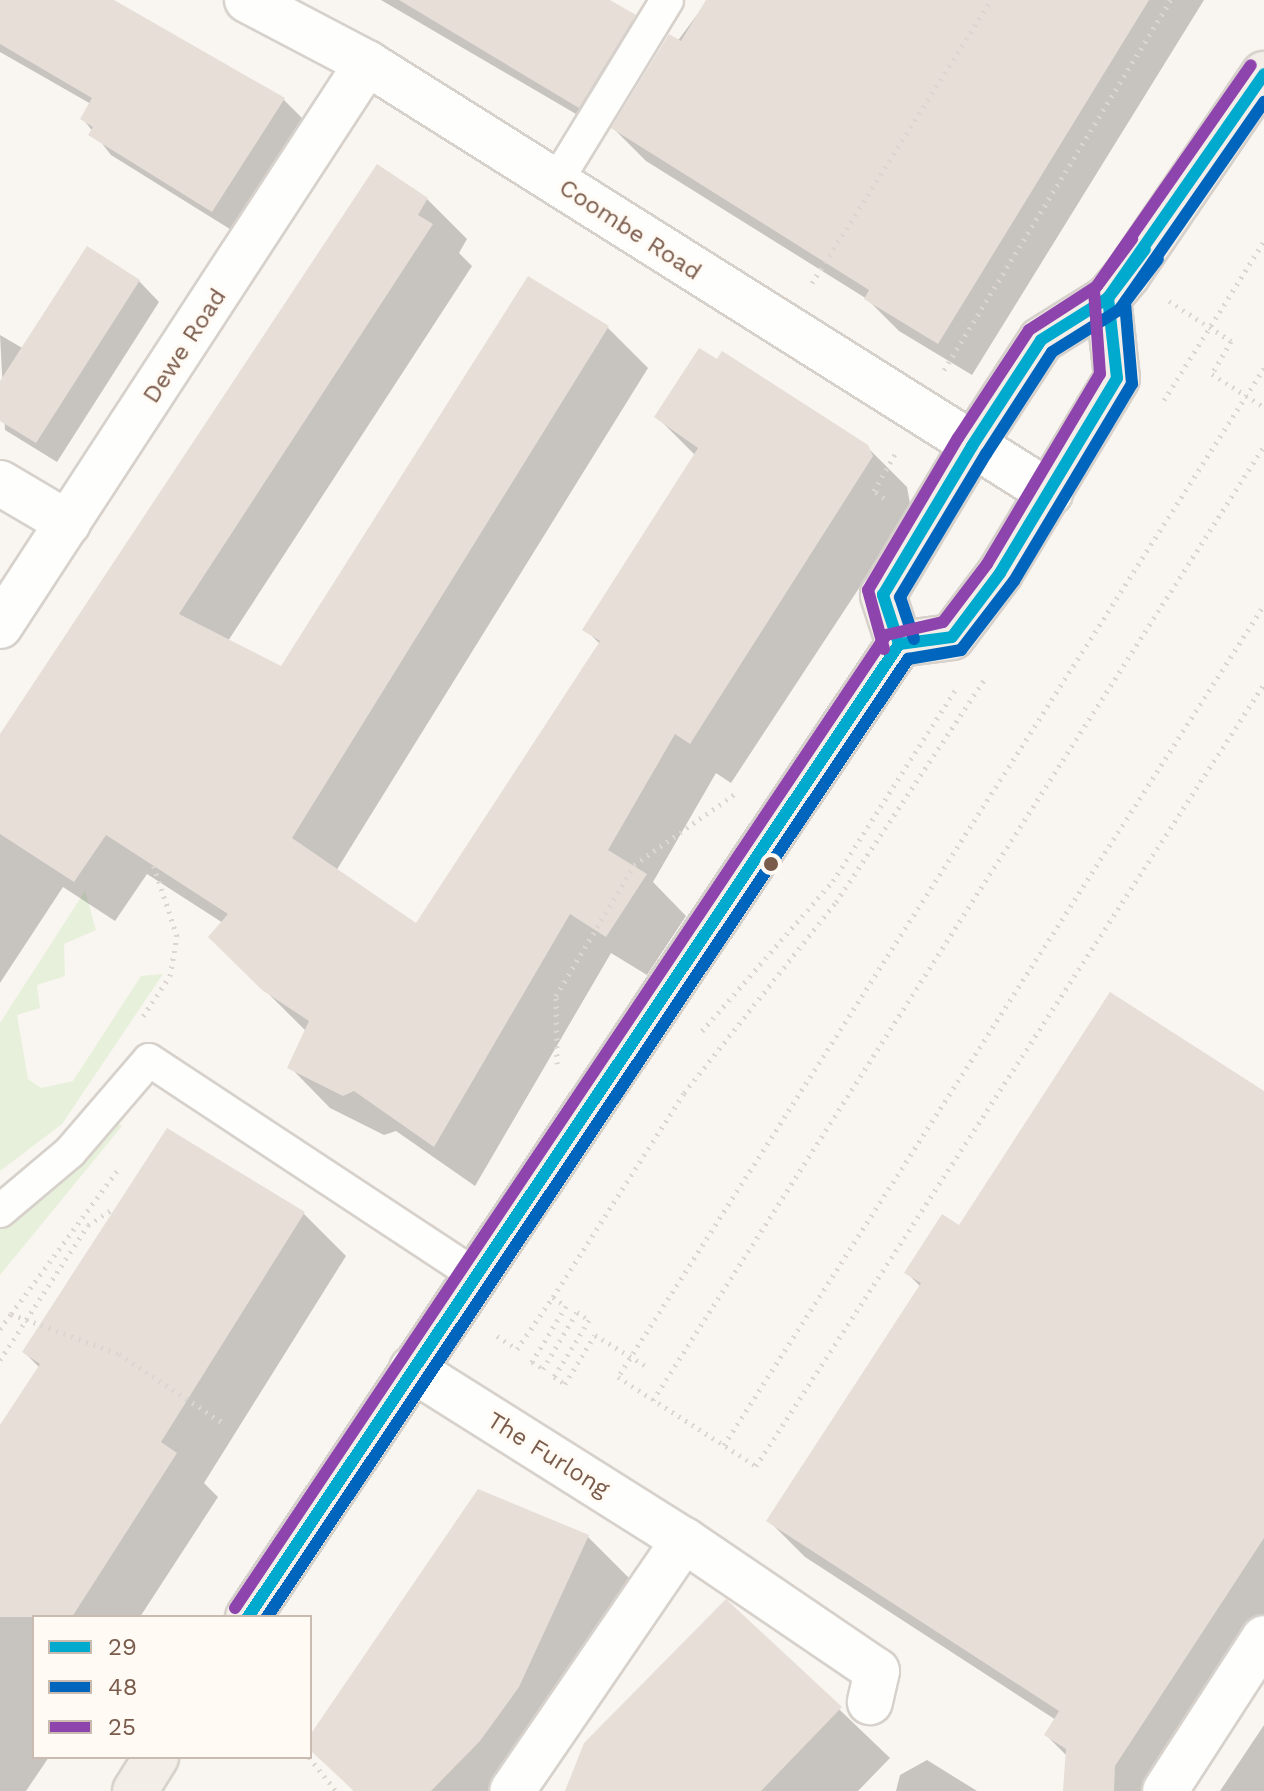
<!DOCTYPE html>
<html>
<head>
<meta charset="utf-8">
<style>
	body { margin:0 }
	#map { position:relative; width:1264px; height:1791px; overflow:hidden; background:#f9f5f0; font-family:"Work Sans",sans-serif }
	div>[style] { position:absolute }
	.green>* { inset:0; background:#e7f0db }
	.shadow>* { inset:0; background:#0003 }
	.building>* { inset:0; background:#e6ded7 }
	.path>* { height:5px; margin-top:-2.5px; transform-origin:0; background:repeating-linear-gradient(90deg,#dcd5d0 0 2px,transparent 0 8px) }
	.roads { filter:drop-shadow(2px 0 #d7d1cb) drop-shadow(-2px 0 #d7d1cb) drop-shadow(0 2px #d7d1cb) drop-shadow(0 -2px #d7d1cb) }
	.service>* { height:32px; margin:-16px; padding:0 16px; transform-origin:16px; border-radius:16px; background:#fefefd }
	.minor>* { height:44px; margin:-22px; padding:0 22px; transform-origin:22px; border-radius:22px; background:#fefefd }
	.primary>* { height:44px; margin:-22px; padding:0 22px; transform-origin:22px; border-radius:22px; background:#f3eee8 }
	.bus-1>* { height:12px; margin:-6px; padding:0 6px; transform-origin:6px; border-radius:6px; background:#00a9ce }
	.bus-2>* { height:12px; margin:-6px; padding:0 6px; transform-origin:6px; border-radius:6px; background:#0065bd }
	.bus-3>* { height:12px; margin:-6px; padding:0 6px; transform-origin:6px; border-radius:6px; background:#8e44ad }
	.dots>* { width:22px; height:22px; translate:-50% -50%; box-sizing:border-box; border:4px solid #fffaf3; border-radius:50% }
	span { translate:-50% -50%; white-space:nowrap; text-align:center; line-height:1.15; -webkit-text-stroke:6px #fffaf3; paint-order:stroke }
	.street-label { font-size:24px; color:#7a5c4d }
	.legend { position:absolute; left:32px; top:1615px; width:280px; height:144px; box-sizing:border-box; background:#fffaf3; border:2px solid #cabbb1; margin:0; padding:10px 14px; list-style:none; font-size:24px; color:#7a5c4d }
	.legend li { display:flex; align-items:center; gap:16px; height:40px }
	.legend b { width:40px; border:2px solid #cabbb1 }
</style>
</head>
<body>
<div id="map">
	<div class="green">
		<div style="clip-path:polygon(85px 891px,96px 930px,64px 944px,65px 976px,37px 985px,40px 1008px,17px 1015px,28px 1079px,41px 1088px,73px 1081px,141px 976px,163px 974px,62px 1124px,0 1171px,0 1023px)"></div>
		<div style="clip-path:polygon(104px 1113px,122px 1126px,0 1275px,0 1211px)"></div>
	</div>
	<div class="shadow">
		<div style="clip-path:polygon(0 0,110px 0,283px 99px,304px 120px,233px 231px,111px 155px,83px 119px,91px 104px,0 52px)"></div>
		<div style="clip-path:polygon(381px 0,606px 0,655px 37px,600px 128px)"></div>
		<div style="clip-path:polygon(708px 0,1204px 0,972px 375px,899px 331px,867px 299px,646px 161px,613px 128px)"></div>
		<div style="clip-path:polygon(427px 199px,467px 239px,459px 253px,472px 266px,228px 641px,282px 668px,529px 278px,608px 328px,648px 368px,336px 871px,416px 926px,600px 644px,585px 629px,696px 456px,657px 417px,866px 446px,907px 487px,911px 509px,731px 783px,716px 773px,653px 882px,686px 916px,647px 975px,611px 953px,475px 1186px,396px 1131px,384px 1135px,330px 1108px,290px 1067px,306px 1031px,211px 937px,223px 923px,147px 874px,115px 921px,63px 887px,0 983px,0 740px)"></div>
		<div style="clip-path:polygon(139px 281px,159px 302px,57px 462px,5px 430px,0 335px,24px 349px)"></div>
		<div style="clip-path:polygon(1264px 1094px,1264px 1630px,1159px 1791px,1065px 1791px,1067px 1756px,1046px 1735px,1056px 1720px,805px 1557px,768px 1520px,921px 1287px,906px 1272px,959px 1227px)"></div>
		<div style="clip-path:polygon(303px 1213px,346px 1256px,204px 1483px,218px 1497px,140px 1617px,34px 1617px,34px 1757px,49px 1757px,26px 1791px,0 1791px,0 1429px,40px 1368px,24px 1352px)"></div>
		<div style="clip-path:polygon(588px 1537px,634px 1583px,522px 1791px,354px 1791px,310px 1747px,310px 1739px)"></div>
		<div style="clip-path:polygon(726px 1601px,890px 1758px,858px 1791px,567px 1791px)"></div>
		<div style="clip-path:polygon(1264px 1725px,1264px 1791px,1220px 1791px)"></div>
		<div style="clip-path:polygon(927px 1760px,977px 1791px,896px 1791px,900px 1775px)"></div>
	</div>
	<div class="building">
		<div style="clip-path:polygon(0 0,114px 0,285px 98px,212px 212px,88px 135px,93px 127px,80px 119px,92px 98px,0 44px)"></div>
		<div style="clip-path:polygon(399px 0,610px 0,636px 15px,579px 108px)"></div>
		<div style="clip-path:polygon(706px 0,1149px 0,938px 344px,864px 299px,869px 290px,611px 128px,669px 34px,681px 41px)"></div>
		<div style="clip-path:polygon(377px 164px,428px 198px,418px 215px,433px 224px,179px 614px,281px 666px,528px 276px,609px 326px,292px 838px,416px 923px,600px 641px,582px 630px,698px 448px,654px 417px,699px 348px,717px 359px,722px 351px,868px 445px,873px 456px,690px 744px,675px 734px,608px 850px,647px 874px,606px 937px,570px 914px,434px 1147px,354px 1091px,343px 1096px,287px 1068px,309px 1021px,262px 990px,208px 937px,228px 914px,106px 835px,74px 882px,0 834px,0 734px)"></div>
		<div style="clip-path:polygon(87px 246px,140px 280px,36px 443px,0 421px,0 381px)"></div>
		<div style="clip-path:polygon(1110px 992px,1264px 1091px,1264px 1538px,1115px 1766px,1114px 1791px,1063px 1791px,1066px 1749px,1044px 1735px,1059px 1711px,766px 1521px,921px 1283px,904px 1273px,942px 1214px,959px 1225px)"></div>
		<div style="clip-path:polygon(167px 1128px,305px 1212px,161px 1442px,177px 1453px,72px 1617px,0 1617px,0 1425px,40px 1364px,22px 1352px)"></div>
		<div style="clip-path:polygon(478px 1489px,589px 1535px,519px 1687px,480px 1741px,431px 1791px,354px 1791px,310px 1750px,310px 1735px)"></div>
		<div style="clip-path:polygon(726px 1599px,842px 1707px,761px 1791px,565px 1791px,584px 1743px)"></div>
	</div>
	<div class="path">
		<div style="left:812px;top:283px;width:335px;rotate:-57.7deg"></div>
		<div style="left:1169px;top:301px;width:74px;rotate:32.8deg"></div>
		<div style="left:1231px;top:341px;width:38px;rotate:120deg"></div>
		<div style="left:1212px;top:374px;width:62px;rotate:32.4deg"></div>
		<div style="left:1264px;top:368px;width:1198px;rotate:122.63deg"></div>
		<div style="left:618px;top:1377px;width:164px;rotate:32.8deg"></div>
		<div style="left:756px;top:1466px;width:933px;rotate:-56.99deg"></div>
		<div style="left:944px;top:370px;width:434px;rotate:-58.5deg"></div>
		<div style="left:1164px;top:400px;width:188px;rotate:-57.8deg"></div>
		<div style="left:884px;top:498px;width:12px;rotate:-145deg"></div>
		<div style="left:874px;top:491px;width:43px;rotate:-60.4deg"></div>
		<div style="left:143px;top:1016px;width:48px;rotate:-56deg"></div>
		<div style="left:170px;top:976px;width:41px;rotate:-80.1deg"></div>
		<div style="left:177px;top:936px;width:76px;rotate:-108.4deg"></div>
		<div style="left:702px;top:1031px;width:199px;rotate:-48.9deg"></div>
		<div style="left:833px;top:881px;width:230px;rotate:-57.4deg"></div>
		<div style="left:557px;top:1064px;width:68px;rotate:-90.8deg"></div>
		<div style="left:556px;top:996px;width:152px;rotate:-59.2deg"></div>
		<div style="left:634px;top:865px;width:125px;rotate:-35.2deg"></div>
		<div style="left:553px;top:1297px;width:242px;rotate:-57.3deg"></div>
		<div style="left:684px;top:1093px;width:244px;rotate:-51.5deg"></div>
		<div style="left:836px;top:902px;width:270px;rotate:-56.3deg"></div>
		<div style="left:11px;top:1314px;width:178px;rotate:-53.5deg"></div>
		<div style="left:0;top:1329px;width:19px;rotate:-54deg"></div>
		<div style="left:11px;top:1314px;width:115px;rotate:20.3deg"></div>
		<div style="left:119px;top:1354px;width:125px;rotate:33.6deg"></div>
		<div style="left:497px;top:1336px;width:24px;rotate:33deg"></div>
		<div style="left:517px;top:1349px;width:63px;rotate:-55.3deg"></div>
		<div style="left:553px;top:1297px;width:16px;rotate:35deg"></div>
		<div style="left:566px;top:1306px;width:66px;rotate:121.3deg"></div>
		<div style="left:532px;top:1362px;width:13px;rotate:32deg"></div>
		<div style="left:543px;top:1369px;width:66px;rotate:-59.2deg"></div>
		<div style="left:577px;top:1312px;width:14px;rotate:34deg"></div>
		<div style="left:589px;top:1320px;width:67px;rotate:121.6deg"></div>
		<div style="left:554px;top:1377px;width:13px;rotate:32deg"></div>
		<div style="left:565px;top:1384px;width:57px;rotate:-58.5deg"></div>
		<div style="left:595px;top:1335px;width:63px;rotate:31.4deg"></div>
		<div style="left:0;top:1360px;width:161px;rotate:-56.9deg"></div>
		<div style="left:88px;top:1225px;width:31px;rotate:-33deg"></div>
		<div style="left:653px;top:1400px;width:1133px;rotate:-57.36deg"></div>
		<div style="left:724px;top:1445px;width:999px;rotate:-57.26deg"></div>
		<div style="left:309px;top:1757px;width:43px;rotate:51.5deg"></div>
	</div>
	<div class="roads">
		<div class="service">
			<div style="left:556px;top:182px;width:213px;rotate:-58.6deg"></div>
			<div style="left:0;top:1211px;width:92px;rotate:-40.1deg"></div>
			<div style="left:70px;top:1152px;width:121px;rotate:-49.3deg"></div>
			<div style="left:149px;top:1060px;width:389px;rotate:33.4deg"></div>
		</div>
		<div class="minor">
			<div style="left:247px;top:0;width:136px;rotate:27.7deg"></div>
			<div style="left:367px;top:63px;width:807px;rotate:32.19deg"></div>
			<div style="left:0;top:483px;width:79px;rotate:30.5deg"></div>
			<div style="left:0;top:626px;width:672px;rotate:-56.9deg"></div>
			<div style="left:412px;top:1369px;width:321px;rotate:32.2deg"></div>
			<div style="left:684px;top:1540px;width:304px;rotate:124.4deg"></div>
			<div style="left:684px;top:1540px;width:233px;rotate:34.2deg"></div>
			<div style="left:877px;top:1671px;width:32px;rotate:103deg"></div>
			<div style="left:1165px;top:1791px;width:182px;rotate:-57.1deg"></div>
		</div>
		<div class="primary">
			<div style="left:899px;top:644px;width:52px;rotate:-108.1deg"></div>
			<div style="left:883px;top:595px;width:174px;rotate:-59.1deg"></div>
			<div style="left:972px;top:446px;width:126px;rotate:-56.9deg"></div>
			<div style="left:1041px;top:340px;width:79px;rotate:-32.1deg"></div>
			<div style="left:1108px;top:298px;width:31px;rotate:-50deg"></div>
			<div style="left:1128px;top:274px;width:242px;rotate:-55.8deg"></div>
			<div style="left:248px;top:1617px;width:1171px;rotate:-56.21deg"></div>
			<div style="left:899px;top:644px;width:53px;rotate:-7.5deg"></div>
			<div style="left:952px;top:637px;width:80px;rotate:-53.1deg"></div>
			<div style="left:1000px;top:573px;width:227px;rotate:-59deg"></div>
			<div style="left:1117px;top:378px;width:81px;rotate:-96.4deg"></div>
			<div style="left:135px;top:1791px;width:40px;rotate:-58deg"></div>
		</div>
	</div>
	<div class="bus-1">
		<div style="left:899px;top:644px;width:52px;rotate:-108.1deg"></div>
		<div style="left:883px;top:595px;width:174px;rotate:-59.1deg"></div>
		<div style="left:972px;top:446px;width:126px;rotate:-56.9deg"></div>
		<div style="left:1041px;top:340px;width:79px;rotate:-32.1deg"></div>
		<div style="left:1108px;top:298px;width:61px;rotate:-52.9deg"></div>
		<div style="left:248px;top:1617px;width:1171px;rotate:-56.21deg"></div>
		<div style="left:899px;top:644px;width:53px;rotate:-7.5deg"></div>
		<div style="left:952px;top:637px;width:80px;rotate:-53.1deg"></div>
		<div style="left:1000px;top:573px;width:227px;rotate:-59deg"></div>
		<div style="left:1117px;top:378px;width:81px;rotate:-96.4deg"></div>
		<div style="left:1108px;top:298px;width:273px;rotate:-55.1deg"></div>
	</div>
	<div class="bus-2">
		<div style="left:914px;top:639px;width:44px;rotate:-108.4deg"></div>
		<div style="left:900px;top:597px;width:167px;rotate:-59deg"></div>
		<div style="left:986px;top:454px;width:121px;rotate:-57.1deg"></div>
		<div style="left:1052px;top:352px;width:79px;rotate:-32.1deg"></div>
		<div style="left:1119px;top:310px;width:64px;rotate:-52.6deg"></div>
		<div style="left:267px;top:1617px;width:1153px;rotate:-56.21deg"></div>
		<div style="left:908px;top:659px;width:54px;rotate:-9.6deg"></div>
		<div style="left:961px;top:650px;width:87px;rotate:-52.5deg"></div>
		<div style="left:1014px;top:581px;width:230px;rotate:-59.1deg"></div>
		<div style="left:1132px;top:384px;width:82px;rotate:-94.9deg"></div>
		<div style="left:1125px;top:302px;width:244px;rotate:-55.2deg"></div>
	</div>
	<div class="bus-3">
		<div style="left:884px;top:649px;width:61px;rotate:-105.2deg"></div>
		<div style="left:868px;top:590px;width:177px;rotate:-59.4deg"></div>
		<div style="left:958px;top:438px;width:129px;rotate:-56.7deg"></div>
		<div style="left:1029px;top:330px;width:81px;rotate:-32.9deg"></div>
		<div style="left:1097px;top:286px;width:59px;rotate:-53.3deg"></div>
		<div style="left:235px;top:1608px;width:1171px;rotate:-56.21deg"></div>
		<div style="left:886px;top:635px;width:58px;rotate:-12.8deg"></div>
		<div style="left:943px;top:622px;width:73px;rotate:-52.8deg"></div>
		<div style="left:987px;top:564px;width:221px;rotate:-59.3deg"></div>
		<div style="left:1100px;top:374px;width:84px;rotate:-94.1deg"></div>
		<div style="left:1094px;top:290px;width:274px;rotate:-55.1deg"></div>
	</div>
	<div class="dots">
		<div style="left:771px;top:864px;background:#7a5c4d"></div>
	</div>
	<div class="street-label">
		<span style="left:630px;top:230px;rotate:33deg">Coombe Road</span>
		<span style="left:185px;top:346px;rotate:-57deg">Dewe Road</span>
		<span style="left:548px;top:1455px;rotate:32deg">The Furlong</span>
	</div>
	<ul class="legend">
	<li><b style="height:10px;background:#00a9ce"></b>29</li>
	<li><b style="height:10px;background:#0065bd"></b>48</li>
	<li><b style="height:10px;background:#8e44ad"></b>25</li>
	</ul>
</div>
</body>
</html>
